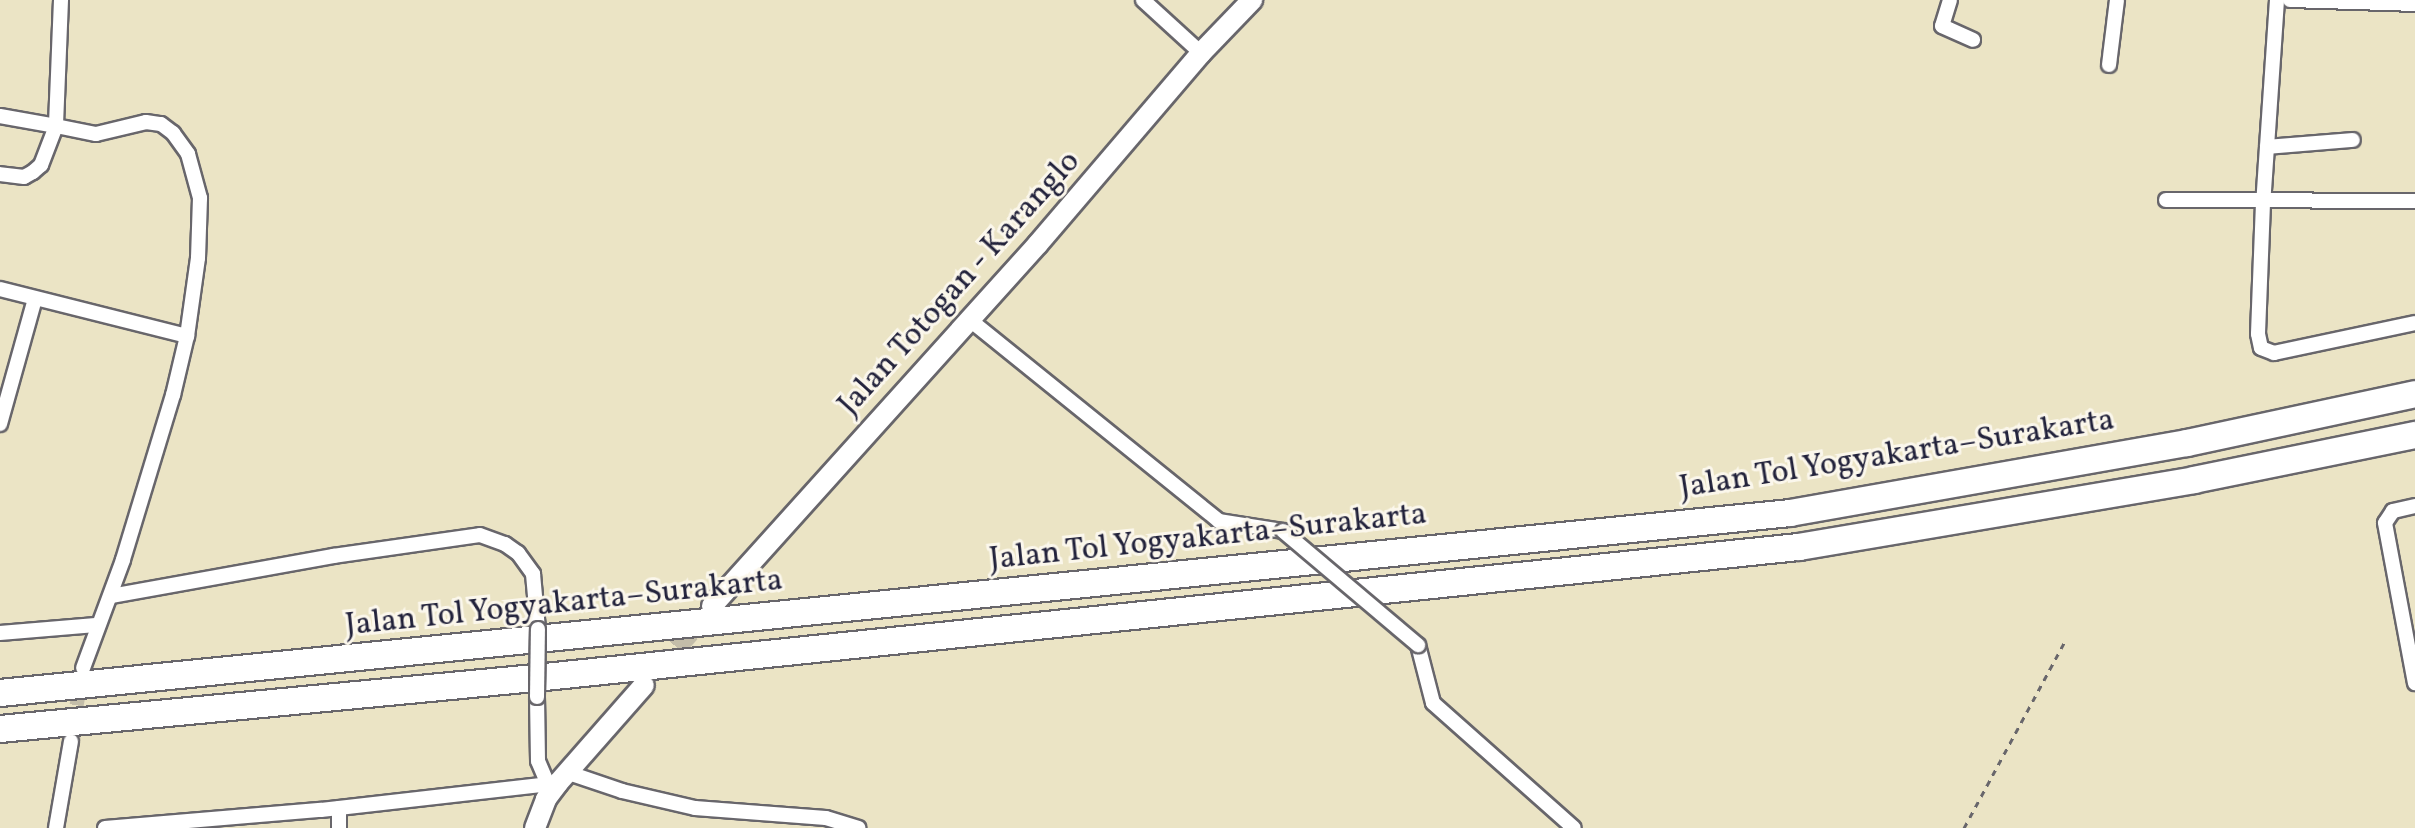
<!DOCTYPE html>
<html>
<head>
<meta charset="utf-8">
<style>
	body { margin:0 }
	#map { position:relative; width:2415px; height:828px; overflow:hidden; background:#ebe4c5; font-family:Vollkorn,serif }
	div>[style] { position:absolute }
	.street-tunnel>* { height:14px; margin-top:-7px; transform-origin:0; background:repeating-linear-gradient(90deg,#c3bda9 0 14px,transparent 0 21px) }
	.secondary-tunnel>* { height:20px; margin-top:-10px; transform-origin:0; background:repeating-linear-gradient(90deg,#c3bda9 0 20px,transparent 0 30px) }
	.path>* { height:3px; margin-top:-1.5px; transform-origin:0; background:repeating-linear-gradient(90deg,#68666b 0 6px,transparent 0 12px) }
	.roads { filter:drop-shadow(2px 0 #68666b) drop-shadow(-2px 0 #68666b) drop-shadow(0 2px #68666b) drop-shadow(0 -2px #68666b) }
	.street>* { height:14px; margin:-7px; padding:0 7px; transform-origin:7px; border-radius:7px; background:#fff }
	.secondary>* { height:20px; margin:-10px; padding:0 10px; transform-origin:10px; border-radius:10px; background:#fff }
	.highway>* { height:26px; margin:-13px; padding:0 13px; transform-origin:13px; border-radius:13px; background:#fff }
	.bridges { filter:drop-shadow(2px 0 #68666b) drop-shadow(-2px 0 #68666b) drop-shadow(0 2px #68666b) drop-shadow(0 -2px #68666b) }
	.street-bridge>* { height:14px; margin:-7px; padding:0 7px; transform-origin:7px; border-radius:7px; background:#fff }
	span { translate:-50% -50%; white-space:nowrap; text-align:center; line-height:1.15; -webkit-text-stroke:6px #fbf7ec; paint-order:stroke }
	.street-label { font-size:32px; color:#22223b }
</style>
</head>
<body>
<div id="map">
	<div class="street-tunnel">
		<div style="left:73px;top:726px;width:47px;rotate:-80.1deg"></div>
	</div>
	<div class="secondary-tunnel">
		<div style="left:657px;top:670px;width:68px;rotate:-48.6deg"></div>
	</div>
	<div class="path">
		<div style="left:1964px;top:828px;width:213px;rotate:-61.6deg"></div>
	</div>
	<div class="roads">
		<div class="street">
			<div style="left:61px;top:0;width:126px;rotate:92.3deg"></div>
			<div style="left:56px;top:126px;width:41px;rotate:11.3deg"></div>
			<div style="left:96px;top:134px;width:51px;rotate:-13.5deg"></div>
			<div style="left:146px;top:122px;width:15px;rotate:8deg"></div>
			<div style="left:161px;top:124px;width:15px;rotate:37deg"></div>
			<div style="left:173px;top:133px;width:26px;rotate:54deg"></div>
			<div style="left:188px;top:154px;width:46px;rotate:74.7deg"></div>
			<div style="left:200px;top:198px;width:60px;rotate:91.9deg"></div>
			<div style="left:198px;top:258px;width:79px;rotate:98deg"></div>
			<div style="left:187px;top:336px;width:61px;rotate:103.3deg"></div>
			<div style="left:173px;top:395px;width:172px;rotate:106.9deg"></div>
			<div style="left:123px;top:560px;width:115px;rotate:110.3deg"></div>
			<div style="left:1143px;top:0;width:79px;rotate:42.4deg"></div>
			<div style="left:1950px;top:0;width:27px;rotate:107deg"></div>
			<div style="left:1942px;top:26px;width:34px;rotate:24deg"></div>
			<div style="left:2277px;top:0;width:203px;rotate:93.9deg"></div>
			<div style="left:2263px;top:203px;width:131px;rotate:92.2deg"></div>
			<div style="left:2258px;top:334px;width:14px;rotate:78deg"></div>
			<div style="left:2261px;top:348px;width:14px;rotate:21deg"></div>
			<div style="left:2274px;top:353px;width:144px;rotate:-12deg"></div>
			<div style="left:2290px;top:0;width:125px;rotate:1.8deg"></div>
			<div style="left:2109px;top:65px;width:65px;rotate:-83deg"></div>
			<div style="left:0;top:116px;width:57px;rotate:10.1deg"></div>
			<div style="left:56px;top:126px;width:42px;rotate:111deg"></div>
			<div style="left:41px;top:165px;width:11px;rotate:139deg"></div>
			<div style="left:33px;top:172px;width:10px;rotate:151deg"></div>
			<div style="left:24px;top:177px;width:24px;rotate:-173deg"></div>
			<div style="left:2267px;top:147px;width:86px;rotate:-4.7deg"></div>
			<div style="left:2166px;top:200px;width:249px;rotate:0.2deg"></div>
			<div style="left:0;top:289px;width:193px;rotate:14.1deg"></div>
			<div style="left:970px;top:320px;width:320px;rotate:38.9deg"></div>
			<div style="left:1219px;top:521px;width:65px;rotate:8.9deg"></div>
			<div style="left:0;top:424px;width:130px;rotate:-74.4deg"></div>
			<div style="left:2415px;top:506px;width:23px;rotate:167deg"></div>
			<div style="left:2393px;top:511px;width:14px;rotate:124deg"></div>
			<div style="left:2385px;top:523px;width:163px;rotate:79.4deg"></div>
			<div style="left:111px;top:596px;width:226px;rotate:-10.2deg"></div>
			<div style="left:333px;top:556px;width:148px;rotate:-8.1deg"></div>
			<div style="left:480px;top:535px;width:27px;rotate:20deg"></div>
			<div style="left:505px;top:544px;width:16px;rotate:35deg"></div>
			<div style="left:518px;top:553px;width:26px;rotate:54deg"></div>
			<div style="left:533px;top:574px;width:55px;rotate:84.8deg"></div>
			<div style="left:0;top:633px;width:96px;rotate:-4.8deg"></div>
			<div style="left:1418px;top:645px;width:60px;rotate:75.5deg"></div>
			<div style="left:1433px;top:703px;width:188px;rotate:41.6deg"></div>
			<div style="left:537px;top:697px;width:64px;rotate:89.1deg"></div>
			<div style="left:538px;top:761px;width:25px;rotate:67deg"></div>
			<div style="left:566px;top:772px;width:59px;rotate:18.7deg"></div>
			<div style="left:622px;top:791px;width:75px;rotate:13.1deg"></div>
			<div style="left:695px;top:808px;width:131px;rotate:4.4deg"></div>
			<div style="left:826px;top:818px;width:34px;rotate:17deg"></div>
			<div style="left:339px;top:808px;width:20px;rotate:90deg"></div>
			<div style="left:56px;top:828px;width:88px;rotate:-80.2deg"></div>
			<div style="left:105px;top:828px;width:217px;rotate:-4.8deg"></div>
			<div style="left:321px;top:810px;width:239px;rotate:-6.5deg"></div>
		</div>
		<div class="secondary">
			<div style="left:712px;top:606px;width:487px;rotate:-48deg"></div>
			<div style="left:1038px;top:244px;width:251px;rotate:-49.5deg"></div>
			<div style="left:1201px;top:53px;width:74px;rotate:-46.1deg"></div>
			<div style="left:535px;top:828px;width:31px;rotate:-69deg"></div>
			<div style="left:546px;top:799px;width:20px;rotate:-53deg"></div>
			<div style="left:558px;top:783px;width:130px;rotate:-48.7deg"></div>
		</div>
		<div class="highway">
			<div style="left:0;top:693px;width:1799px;rotate:-5.74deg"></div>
			<div style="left:1790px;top:513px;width:403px;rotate:-10deg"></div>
			<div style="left:2187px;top:443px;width:233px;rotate:-12.1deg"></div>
			<div style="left:0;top:729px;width:547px;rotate:-5.45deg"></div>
			<div style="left:545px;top:677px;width:1261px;rotate:-5.92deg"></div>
			<div style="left:1799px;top:547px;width:401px;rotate:-9.6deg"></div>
			<div style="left:2194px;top:480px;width:226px;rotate:-11.5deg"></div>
		</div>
	</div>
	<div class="bridges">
		<div class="street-bridge">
			<div style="left:1283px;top:531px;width:177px;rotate:40.2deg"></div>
			<div style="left:537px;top:697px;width:68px;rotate:-89.2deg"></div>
		</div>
	</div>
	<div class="street-label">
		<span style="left:960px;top:284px;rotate:-48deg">Jalan Totogan - Karanglo</span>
		<span style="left:1897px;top:455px;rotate:-9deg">Jalan Tol Yogyakarta–Surakarta</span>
		<span style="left:1208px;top:538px;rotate:-6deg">Jalan Tol Yogyakarta–Surakarta</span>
		<span style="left:564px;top:604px;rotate:-6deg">Jalan Tol Yogyakarta–Surakarta</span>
	</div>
</div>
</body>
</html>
